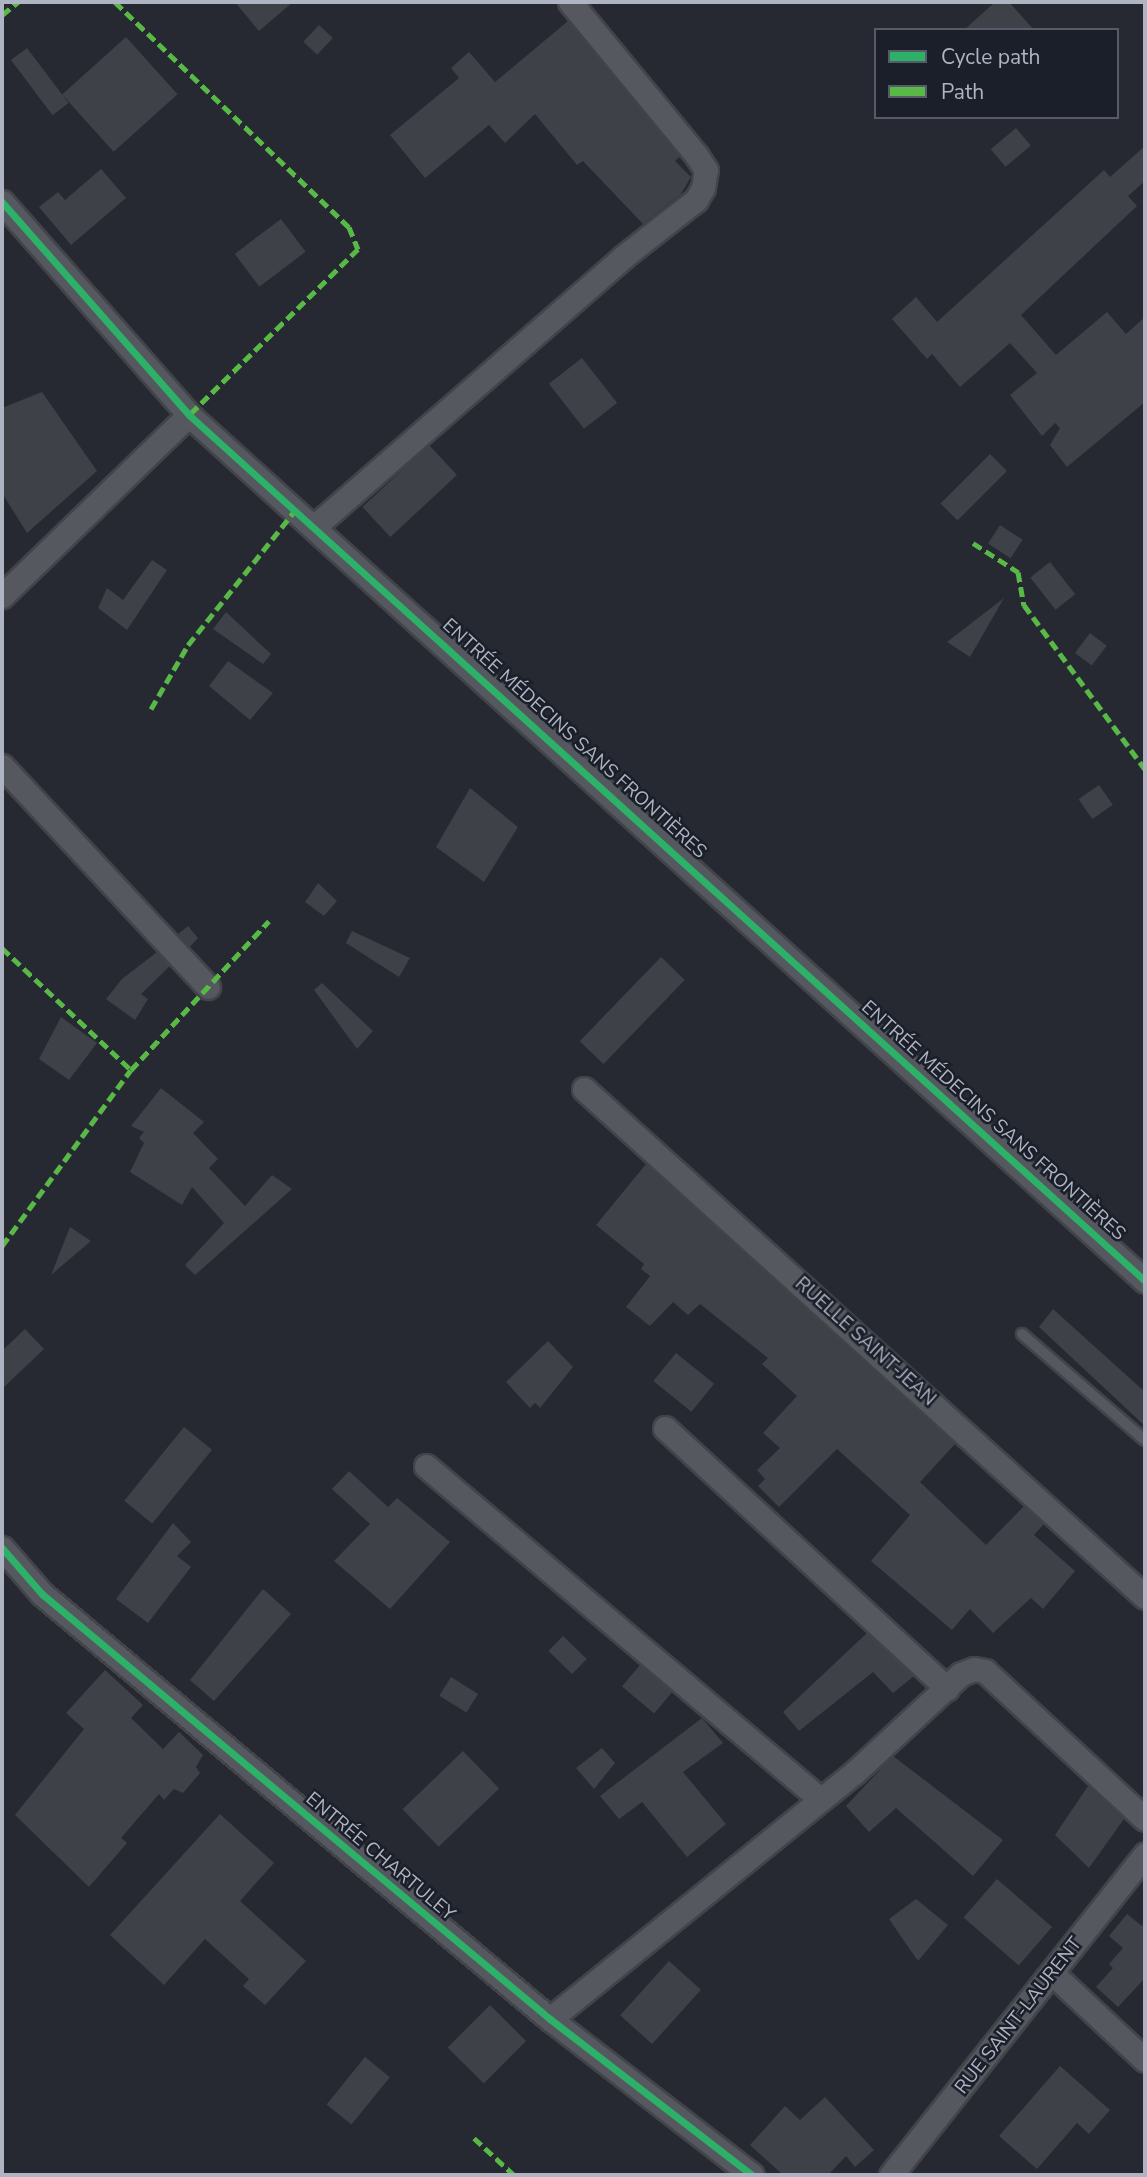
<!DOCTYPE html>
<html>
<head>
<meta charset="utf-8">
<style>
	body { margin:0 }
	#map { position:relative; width:1147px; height:2177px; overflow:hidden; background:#262931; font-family:"Nunito Sans",sans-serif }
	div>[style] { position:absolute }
	.building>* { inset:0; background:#3e4148; transform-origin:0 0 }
	.roads { filter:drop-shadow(2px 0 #42444a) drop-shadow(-2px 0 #42444a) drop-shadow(0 2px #42444a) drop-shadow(0 -2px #42444a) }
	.service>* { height:10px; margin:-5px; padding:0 5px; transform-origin:5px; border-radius:5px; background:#56585f }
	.minor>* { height:23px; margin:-11.5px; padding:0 11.5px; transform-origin:11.5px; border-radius:11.5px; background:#56585f }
	.quiet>* { height:5px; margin-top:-2.5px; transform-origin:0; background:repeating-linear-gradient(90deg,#58b947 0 10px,transparent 0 15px) }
	.cycleway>* { height:7px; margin:-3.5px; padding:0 3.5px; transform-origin:3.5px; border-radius:3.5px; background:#2db169 }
	span { translate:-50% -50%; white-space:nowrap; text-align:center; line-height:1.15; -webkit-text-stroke:5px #1a1f2a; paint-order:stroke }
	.street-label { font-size:19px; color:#afb4c2 }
	.frame { position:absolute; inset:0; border:4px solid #afb4c2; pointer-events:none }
	.legend { position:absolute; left:874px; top:28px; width:245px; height:91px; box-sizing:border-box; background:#1a1f2a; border:2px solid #565b67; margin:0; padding:9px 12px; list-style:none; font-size:21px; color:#afb4c2 }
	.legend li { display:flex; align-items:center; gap:14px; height:35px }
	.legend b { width:35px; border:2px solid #565b67 }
</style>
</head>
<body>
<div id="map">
	<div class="building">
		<div style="clip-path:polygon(235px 2px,293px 2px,259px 31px)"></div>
		<div style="clip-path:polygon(995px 2px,1009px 2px,1034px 30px,964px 30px)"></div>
		<div style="clip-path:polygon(568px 21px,680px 157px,675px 161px,691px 177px,681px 194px,643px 224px,583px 161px,577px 165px,535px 114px,505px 143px,489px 125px,425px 178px,390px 135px,459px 78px,451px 68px,469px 52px,495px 82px)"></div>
		<div style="left:319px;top:25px;width:19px;height:23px;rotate:43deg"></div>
		<div style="left:126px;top:37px;width:77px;height:86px;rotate:48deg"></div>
		<div style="left:27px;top:48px;width:69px;height:20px;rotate:53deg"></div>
		<div style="left:1016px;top:128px;width:23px;height:33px;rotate:50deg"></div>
		<div style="clip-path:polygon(1145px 146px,1145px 181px,1128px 196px,1137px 206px,1021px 315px,1056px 355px,1107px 312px,1126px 334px,1145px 317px,1145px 402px,1067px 467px,1050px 445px,1060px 428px,1055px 423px,1042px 436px,1010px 395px,1037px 373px,1010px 343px,960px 387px,932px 354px,927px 359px,892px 319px,916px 297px,937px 322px,1104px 170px,1110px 177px)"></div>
		<div style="clip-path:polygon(101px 169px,126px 198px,71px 245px,39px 207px,58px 192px,65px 200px)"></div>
		<div style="left:281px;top:219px;width:41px;height:58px;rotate:53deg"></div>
		<div style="left:582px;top:358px;width:57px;height:42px;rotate:52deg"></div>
		<div style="clip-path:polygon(42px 392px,97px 471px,27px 533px,2px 493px,2px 408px)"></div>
		<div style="left:429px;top:445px;width:41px;height:91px;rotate:47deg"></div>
		<div style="left:990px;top:454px;width:24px;height:70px;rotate:45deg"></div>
		<div style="left:1000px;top:525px;width:27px;height:22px;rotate:33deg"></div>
		<div style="clip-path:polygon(152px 560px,167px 570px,127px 630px,98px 608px,107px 588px,123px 600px)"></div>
		<div style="left:1050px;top:562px;width:41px;height:25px;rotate:52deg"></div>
		<div style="clip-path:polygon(1004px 598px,970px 657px,947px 642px)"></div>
		<div style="clip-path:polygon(226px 612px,271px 654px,263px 664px,213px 629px)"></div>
		<div style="left:1090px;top:633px;width:21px;height:25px;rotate:37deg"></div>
		<div style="clip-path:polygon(228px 661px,273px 693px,250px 720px,209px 686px)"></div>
		<div style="left:1099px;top:785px;width:24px;height:25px;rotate:55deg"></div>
		<div style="clip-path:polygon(470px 788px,518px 827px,484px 882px,436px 847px)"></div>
		<div style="clip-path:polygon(318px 883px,337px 901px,324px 916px,305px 902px)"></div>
		<div style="clip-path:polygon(188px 926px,198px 938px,190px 947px,178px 934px)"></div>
		<div style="clip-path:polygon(352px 931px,410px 958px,399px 977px,346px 943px)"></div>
		<div style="clip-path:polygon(157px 952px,170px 966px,141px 994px,148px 999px,135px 1020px,106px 999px,122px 979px)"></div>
		<div style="left:661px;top:957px;width:33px;height:117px;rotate:44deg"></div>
		<div style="clip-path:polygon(322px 983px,373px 1031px,357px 1049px,314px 990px)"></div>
		<div style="clip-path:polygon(61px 1017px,97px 1043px,69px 1080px,39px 1059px)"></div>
		<div style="clip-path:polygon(161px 1088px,204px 1122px,193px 1133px,218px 1159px,209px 1168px,245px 1206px,272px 1175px,292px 1189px,195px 1275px,185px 1265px,224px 1223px,192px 1187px,182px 1205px,130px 1172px,144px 1143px,139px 1138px,144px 1132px,131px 1126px)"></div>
		<div style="clip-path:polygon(646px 1164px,955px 1444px,920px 1482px,986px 1545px,1024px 1506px,1044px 1524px,1034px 1535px,1075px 1571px,1043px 1609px,1031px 1598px,993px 1633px,970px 1609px,952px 1630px,871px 1561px,910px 1515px,837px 1449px,779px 1507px,758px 1486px,765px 1479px,757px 1470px,780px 1448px,763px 1433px,797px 1396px,762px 1364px,768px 1358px,700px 1304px,688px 1315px,673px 1302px,650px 1326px,626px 1307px,650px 1276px,641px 1269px,644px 1264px,596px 1225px)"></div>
		<div style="clip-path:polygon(70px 1227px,91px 1241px,51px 1275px)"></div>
		<div style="clip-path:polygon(1053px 1309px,1145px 1392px,1145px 1426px,1039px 1327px)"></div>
		<div style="clip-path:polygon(25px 1329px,44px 1349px,2px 1389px,2px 1351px)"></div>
		<div style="clip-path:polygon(548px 1341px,573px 1367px,540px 1408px,535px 1403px,530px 1408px,506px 1382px)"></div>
		<div style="left:676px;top:1353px;width:49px;height:36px;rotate:39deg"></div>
		<div style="left:184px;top:1427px;width:36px;height:95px;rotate:39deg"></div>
		<div style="clip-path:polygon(349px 1471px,388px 1507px,397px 1498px,450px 1542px,390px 1609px,334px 1561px,370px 1524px,332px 1489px)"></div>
		<div style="clip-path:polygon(173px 1523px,191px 1542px,177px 1556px,191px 1567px,148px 1623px,116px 1599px)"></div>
		<div style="clip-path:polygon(263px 1589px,291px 1614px,214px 1701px,190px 1680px)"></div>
		<div style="clip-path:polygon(867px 1633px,914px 1676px,893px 1693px,873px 1672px,799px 1731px,783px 1712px)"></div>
		<div style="left:563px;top:1636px;width:33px;height:21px;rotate:44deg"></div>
		<div style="left:640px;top:1665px;width:42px;height:28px;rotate:40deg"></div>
		<div style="clip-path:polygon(105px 1670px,143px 1705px,131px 1718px,163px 1749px,179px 1732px,203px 1755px,196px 1767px,200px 1773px,183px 1793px,174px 1789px,164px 1800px,159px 1794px,121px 1838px,127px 1843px,89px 1887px,15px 1815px,84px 1729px,66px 1713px)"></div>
		<div style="left:451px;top:1677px;width:32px;height:22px;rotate:32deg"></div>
		<div style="clip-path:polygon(702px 1718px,723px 1743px,683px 1772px,726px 1824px,687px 1857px,642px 1802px,619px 1819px,600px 1796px)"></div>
		<div style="clip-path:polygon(602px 1748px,615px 1763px,594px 1789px,576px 1768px)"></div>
		<div style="left:463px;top:1751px;width:52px;height:84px;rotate:46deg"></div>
		<div style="clip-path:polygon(893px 1756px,1003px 1840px,973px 1876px,896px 1808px,869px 1832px,846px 1806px)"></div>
		<div style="clip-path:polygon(1088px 1786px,1124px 1819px,1089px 1868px,1055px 1835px)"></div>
		<div style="clip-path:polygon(220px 1814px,274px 1863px,240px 1901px,306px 1961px,265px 2005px,243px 1986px,249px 1979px,205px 1939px,164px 1985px,110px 1935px)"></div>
		<div style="left:997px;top:1879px;width:73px;height:51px;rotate:41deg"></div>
		<div style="clip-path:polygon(916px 1899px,948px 1925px,918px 1961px,889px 1919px)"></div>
		<div style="clip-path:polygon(1127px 1914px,1142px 1926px,1145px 1923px,1145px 1978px,1118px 2007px,1096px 1987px,1113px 1968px,1109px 1964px,1123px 1948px,1109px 1936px)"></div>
		<div style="left:669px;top:1961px;width:43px;height:73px;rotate:42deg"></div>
		<div style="left:490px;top:2005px;width:51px;height:60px;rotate:45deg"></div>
		<div style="left:365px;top:2057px;width:32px;height:61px;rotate:39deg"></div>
		<div style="clip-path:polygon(1060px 2066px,1110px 2110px,1089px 2134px,1077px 2123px,1037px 2169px,999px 2136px)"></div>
		<div style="clip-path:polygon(825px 2097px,874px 2150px,855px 2167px,846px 2156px,828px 2175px,783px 2175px,750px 2145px,785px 2106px,800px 2120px)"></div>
	</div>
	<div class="roads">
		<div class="service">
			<div style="left:1022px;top:1334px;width:162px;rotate:40.8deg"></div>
		</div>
		<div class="minor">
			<div style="left:2px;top:202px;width:283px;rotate:48.7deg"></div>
			<div style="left:189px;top:415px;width:1290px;rotate:42.17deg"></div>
			<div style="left:315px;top:526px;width:409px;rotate:-41.1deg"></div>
			<div style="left:623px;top:257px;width:93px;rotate:-38deg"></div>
			<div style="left:696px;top:200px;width:14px;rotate:-60deg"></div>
			<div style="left:703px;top:188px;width:18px;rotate:-81deg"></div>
			<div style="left:706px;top:170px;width:17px;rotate:-123deg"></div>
			<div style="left:697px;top:156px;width:200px;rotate:-129.5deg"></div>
			<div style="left:2px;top:596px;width:260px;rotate:-44.1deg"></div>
			<div style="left:2px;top:766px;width:302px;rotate:47deg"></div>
			<div style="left:584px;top:1089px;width:757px;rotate:42.16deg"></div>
			<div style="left:665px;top:1428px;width:384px;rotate:42.7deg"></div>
			<div style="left:426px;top:1466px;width:516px;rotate:40.2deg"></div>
			<div style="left:2px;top:1548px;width:61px;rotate:49deg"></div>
			<div style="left:42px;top:1594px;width:662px;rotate:39.92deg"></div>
			<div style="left:550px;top:2019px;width:255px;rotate:37.7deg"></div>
			<div style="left:1053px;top:1974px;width:126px;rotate:43.1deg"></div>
			<div style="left:550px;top:2019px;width:391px;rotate:-39deg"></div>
			<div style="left:854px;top:1773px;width:146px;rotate:-42.8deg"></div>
			<div style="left:961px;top:1674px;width:14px;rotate:-21deg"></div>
			<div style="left:974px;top:1669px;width:11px;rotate:10deg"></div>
			<div style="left:985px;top:1671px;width:218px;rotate:42.8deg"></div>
			<div style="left:891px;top:2175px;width:409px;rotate:-51.6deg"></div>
		</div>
	</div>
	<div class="quiet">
		<div style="left:115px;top:2px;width:325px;rotate:43.9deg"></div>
		<div style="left:349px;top:227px;width:24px;rotate:68deg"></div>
		<div style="left:358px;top:249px;width:237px;rotate:135.5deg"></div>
		<div style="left:2px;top:15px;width:21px;rotate:-39deg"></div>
		<div style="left:973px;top:543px;width:54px;rotate:32.8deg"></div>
		<div style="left:1018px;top:572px;width:34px;rotate:80deg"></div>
		<div style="left:1024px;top:605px;width:204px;rotate:53.6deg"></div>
		<div style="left:151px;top:709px;width:74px;rotate:-60deg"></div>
		<div style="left:188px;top:645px;width:174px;rotate:-51.5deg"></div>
		<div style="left:2px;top:948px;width:178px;rotate:43.4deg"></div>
		<div style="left:131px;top:1070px;width:203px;rotate:-47.2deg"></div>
		<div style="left:2px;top:1246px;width:218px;rotate:-53.8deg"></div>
		<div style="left:474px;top:2138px;width:54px;rotate:42.8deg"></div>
	</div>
	<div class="cycleway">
		<div style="left:2px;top:202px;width:283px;rotate:48.7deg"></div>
		<div style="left:189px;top:415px;width:1290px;rotate:42.17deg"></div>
		<div style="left:2px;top:1548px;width:61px;rotate:49deg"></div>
		<div style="left:42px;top:1594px;width:662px;rotate:39.92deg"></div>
		<div style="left:550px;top:2019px;width:255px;rotate:37.7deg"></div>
	</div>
	<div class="street-label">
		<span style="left:574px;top:739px;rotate:42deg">ENTRÉE MÉDECINS SANS FRONTIÈRES</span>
		<span style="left:993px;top:1121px;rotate:42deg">ENTRÉE MÉDECINS SANS FRONTIÈRES</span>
		<span style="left:865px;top:1342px;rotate:42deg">RUELLE SAINT-JEAN</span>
		<span style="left:380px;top:1857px;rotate:40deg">ENTRÉE CHARTULEY</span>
		<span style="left:1019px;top:2016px;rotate:-52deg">RUE SAINT-LAURENT</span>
	</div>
	<div class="frame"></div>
	<ul class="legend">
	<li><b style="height:9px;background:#2db169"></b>Cycle path</li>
	<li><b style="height:9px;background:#58b947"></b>Path</li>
	</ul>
</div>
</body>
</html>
